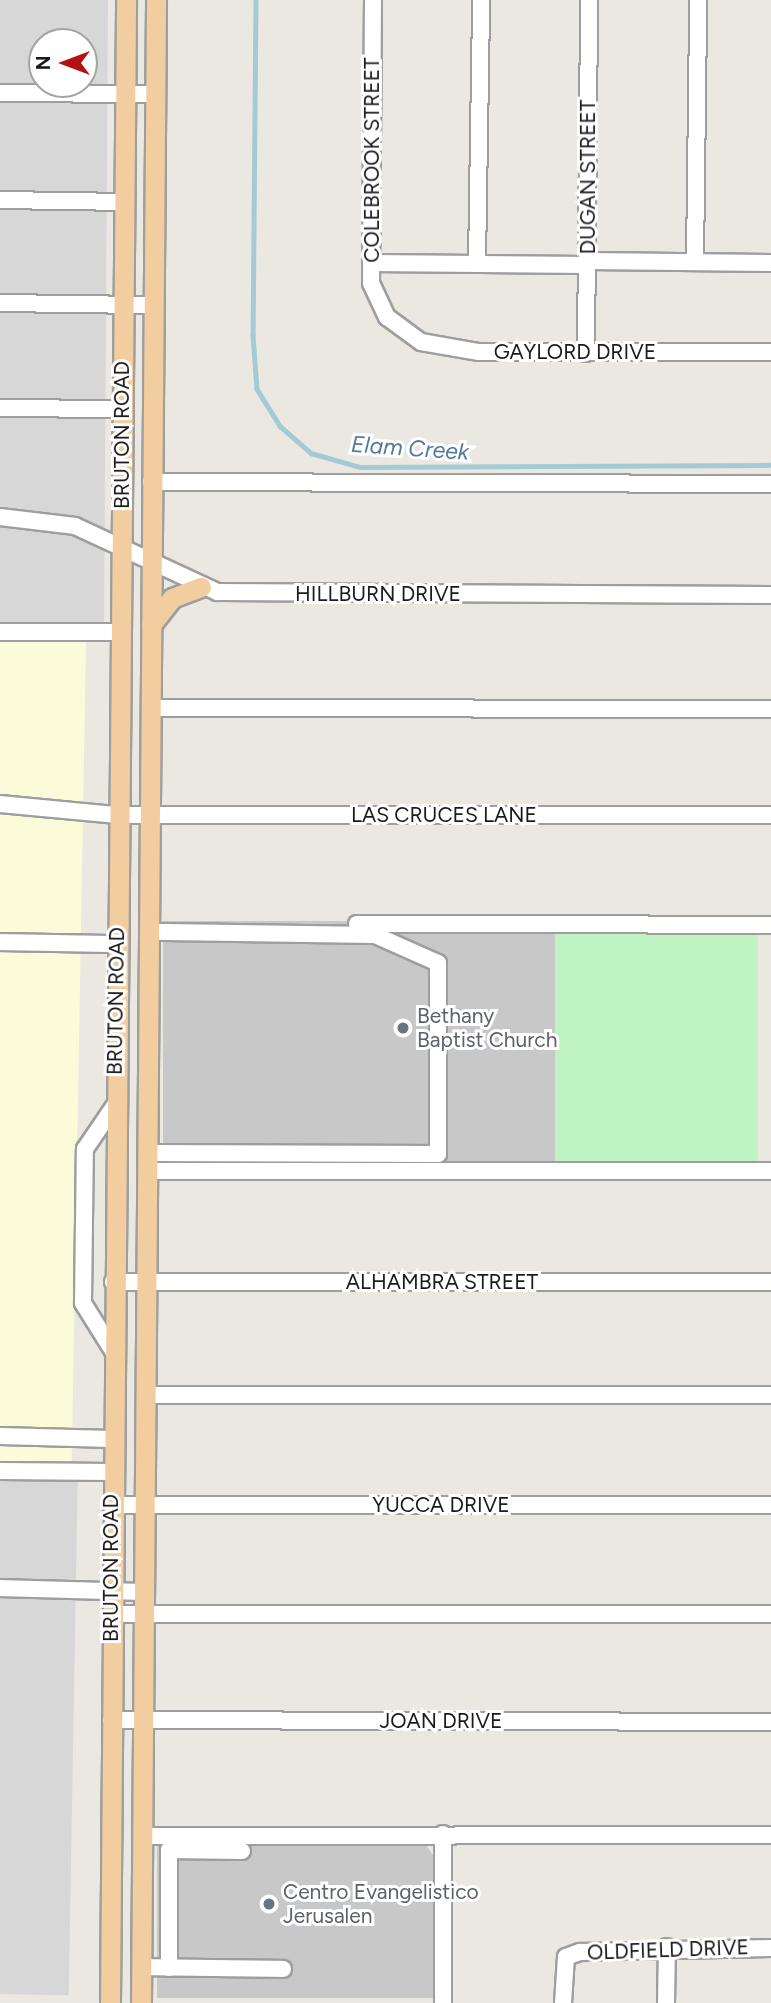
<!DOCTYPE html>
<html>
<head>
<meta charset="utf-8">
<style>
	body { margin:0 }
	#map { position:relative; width:771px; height:2003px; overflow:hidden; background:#ebe8e1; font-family:Figtree,sans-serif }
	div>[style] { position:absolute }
	.residential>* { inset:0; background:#d8d7d7; transform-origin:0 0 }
	.education>* { inset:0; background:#fbfbda; transform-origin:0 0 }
	.religious>* { inset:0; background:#c8c8c8; transform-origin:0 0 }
	.park>* { inset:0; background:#c0f3c3; transform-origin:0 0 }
	.stream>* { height:4.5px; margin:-2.25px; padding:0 2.25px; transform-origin:2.25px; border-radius:2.25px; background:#a4cbd5 }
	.roads { filter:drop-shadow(2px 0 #9e9e9e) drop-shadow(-2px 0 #9e9e9e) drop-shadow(0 2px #9e9e9e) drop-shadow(0 -2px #9e9e9e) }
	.minor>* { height:16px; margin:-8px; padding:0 8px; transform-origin:8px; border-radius:8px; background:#fff }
	.major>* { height:19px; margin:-9.5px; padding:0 9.5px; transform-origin:9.5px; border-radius:9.5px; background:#f2cd9f }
	.dots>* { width:19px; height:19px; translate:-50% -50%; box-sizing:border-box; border:4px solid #fff; border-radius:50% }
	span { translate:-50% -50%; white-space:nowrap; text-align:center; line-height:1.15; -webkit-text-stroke:6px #fff; paint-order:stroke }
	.street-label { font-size:21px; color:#1a1a1a }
	.worship-label { font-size:21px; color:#5b616d }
	.left { translate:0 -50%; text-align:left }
	.water-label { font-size:23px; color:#5179a0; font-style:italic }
	.north { position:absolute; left:28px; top:28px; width:70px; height:70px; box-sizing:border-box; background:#fff; border:2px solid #a3a3a3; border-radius:50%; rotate:270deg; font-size:19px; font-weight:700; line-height:28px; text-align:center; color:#1a1a1a }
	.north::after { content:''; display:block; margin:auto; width:24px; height:32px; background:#b31214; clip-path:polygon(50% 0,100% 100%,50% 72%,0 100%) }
</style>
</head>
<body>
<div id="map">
	<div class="residential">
		<div style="clip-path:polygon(evenodd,0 0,108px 0,104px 625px,86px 641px,0 640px,0 0,42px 42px,84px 42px,84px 84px,42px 84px,42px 42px)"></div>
		<div style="left:0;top:1462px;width:78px;height:532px;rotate:1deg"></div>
	</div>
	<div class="education">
		<div style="left:0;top:640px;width:86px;height:822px;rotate:1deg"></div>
	</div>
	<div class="religious">
		<div style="left:163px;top:921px;width:392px;height:253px"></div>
		<div style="clip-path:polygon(157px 1839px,424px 1842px,437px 1861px,436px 1998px,157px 1998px)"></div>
	</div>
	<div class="park">
		<div style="left:555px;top:931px;width:203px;height:236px"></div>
	</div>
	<div class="stream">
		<div style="left:256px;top:0;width:335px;rotate:90.5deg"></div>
		<div style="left:253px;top:335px;width:54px;rotate:85.8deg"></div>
		<div style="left:257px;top:389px;width:44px;rotate:58.1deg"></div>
		<div style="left:280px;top:426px;width:41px;rotate:41.1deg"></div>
		<div style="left:311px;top:453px;width:51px;rotate:15.9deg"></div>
		<div style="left:360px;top:467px;width:411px;rotate:-0.3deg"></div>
	</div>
	<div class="roads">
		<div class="minor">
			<div style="left:373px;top:0;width:283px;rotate:90.4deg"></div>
			<div style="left:371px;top:283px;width:38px;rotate:65deg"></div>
			<div style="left:387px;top:317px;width:42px;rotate:36.3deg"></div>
			<div style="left:421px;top:342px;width:59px;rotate:9.8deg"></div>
			<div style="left:479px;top:352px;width:292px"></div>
			<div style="left:0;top:93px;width:155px;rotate:0.4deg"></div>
			<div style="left:0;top:200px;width:124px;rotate:0.9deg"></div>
			<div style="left:587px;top:261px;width:184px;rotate:0.6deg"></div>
			<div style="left:695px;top:262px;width:262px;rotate:-89.3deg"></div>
			<div style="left:371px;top:263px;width:216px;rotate:0.5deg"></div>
			<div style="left:477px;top:263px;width:263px;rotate:-89.1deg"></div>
			<div style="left:0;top:303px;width:152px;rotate:0.8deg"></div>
			<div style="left:586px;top:353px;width:353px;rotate:-89.5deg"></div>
			<div style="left:0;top:408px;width:122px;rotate:0.5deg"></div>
			<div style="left:151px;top:482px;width:620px;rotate:0.18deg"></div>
			<div style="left:0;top:517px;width:76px;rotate:6.8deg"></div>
			<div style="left:75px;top:526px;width:157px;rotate:24.9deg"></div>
			<div style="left:217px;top:592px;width:554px;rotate:0.31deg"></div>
			<div style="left:0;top:632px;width:120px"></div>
			<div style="left:150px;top:708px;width:621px;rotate:0.09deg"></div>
			<div style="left:0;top:804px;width:118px;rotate:5.4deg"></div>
			<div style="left:117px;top:815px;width:654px"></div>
			<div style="left:357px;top:924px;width:414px;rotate:0.1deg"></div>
			<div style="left:0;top:942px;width:116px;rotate:1deg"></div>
			<div style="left:147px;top:1153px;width:291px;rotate:0.2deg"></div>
			<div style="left:438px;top:1154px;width:191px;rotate:-90deg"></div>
			<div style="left:438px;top:963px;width:69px;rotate:-156deg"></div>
			<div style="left:375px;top:935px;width:226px;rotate:-179.2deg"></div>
			<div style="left:147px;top:1171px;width:624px"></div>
			<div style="left:113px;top:1282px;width:658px"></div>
			<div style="left:113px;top:1351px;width:57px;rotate:-122deg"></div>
			<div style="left:83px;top:1303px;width:154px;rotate:-89.3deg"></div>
			<div style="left:85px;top:1149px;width:53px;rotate:-55.7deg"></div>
			<div style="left:146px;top:1395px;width:625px"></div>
			<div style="left:0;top:1436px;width:112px;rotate:1.5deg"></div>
			<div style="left:0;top:1471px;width:111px;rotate:0.5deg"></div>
			<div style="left:111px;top:1505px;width:660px"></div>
			<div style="left:0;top:1588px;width:144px;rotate:1.6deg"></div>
			<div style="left:111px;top:1614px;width:660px"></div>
			<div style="left:111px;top:1720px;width:660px;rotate:0.17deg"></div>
			<div style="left:142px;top:1836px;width:629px;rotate:-0.09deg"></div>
			<div style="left:142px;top:1967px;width:141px;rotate:0.8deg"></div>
			<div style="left:169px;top:1968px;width:118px;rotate:-90deg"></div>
			<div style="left:169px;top:1850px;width:73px;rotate:0.8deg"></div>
			<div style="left:443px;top:2003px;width:169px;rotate:-90deg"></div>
			<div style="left:563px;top:2003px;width:46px;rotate:-86.3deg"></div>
			<div style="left:566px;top:1957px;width:15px;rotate:-20deg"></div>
			<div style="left:580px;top:1952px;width:191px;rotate:-1.2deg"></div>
			<div style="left:666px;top:2003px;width:56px;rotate:-89deg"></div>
		</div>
		<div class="major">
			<div style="left:151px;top:625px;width:34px;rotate:-52deg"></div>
			<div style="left:172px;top:598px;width:31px;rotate:-21deg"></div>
			<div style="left:110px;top:2003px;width:2003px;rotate:-89.54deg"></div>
			<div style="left:141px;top:2003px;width:2003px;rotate:-89.57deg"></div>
		</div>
	</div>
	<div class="dots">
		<div style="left:403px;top:1028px;background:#6b7280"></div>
		<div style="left:269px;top:1904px;background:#6b7280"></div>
	</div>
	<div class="street-label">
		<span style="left:372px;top:160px;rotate:-90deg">COLEBROOK STREET</span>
		<span style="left:588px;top:177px;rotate:-90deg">DUGAN STREET</span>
		<span style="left:575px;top:352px">GAYLORD DRIVE</span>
		<span style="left:122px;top:435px;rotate:-90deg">BRUTON ROAD</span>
		<span style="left:378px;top:594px">HILLBURN DRIVE</span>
		<span style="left:444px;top:815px">LAS CRUCES LANE</span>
		<span style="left:116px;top:1001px;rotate:-89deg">BRUTON ROAD</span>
		<span style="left:442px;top:1282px">ALHAMBRA STREET</span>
		<span style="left:441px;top:1505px">YUCCA DRIVE</span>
		<span style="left:111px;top:1568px;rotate:-90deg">BRUTON ROAD</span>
		<span style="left:441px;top:1721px">JOAN DRIVE</span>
		<span style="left:668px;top:1950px;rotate:-2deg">OLDFIELD DRIVE</span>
	</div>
	<div class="worship-label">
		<span class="left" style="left:417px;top:1028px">Bethany<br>Baptist Church</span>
		<span class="left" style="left:283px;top:1904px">Centro Evangelistico<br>Jerusalen</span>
	</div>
	<div class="water-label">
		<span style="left:410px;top:448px;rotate:4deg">Elam Creek</span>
	</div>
	<div class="north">N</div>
</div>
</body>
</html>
